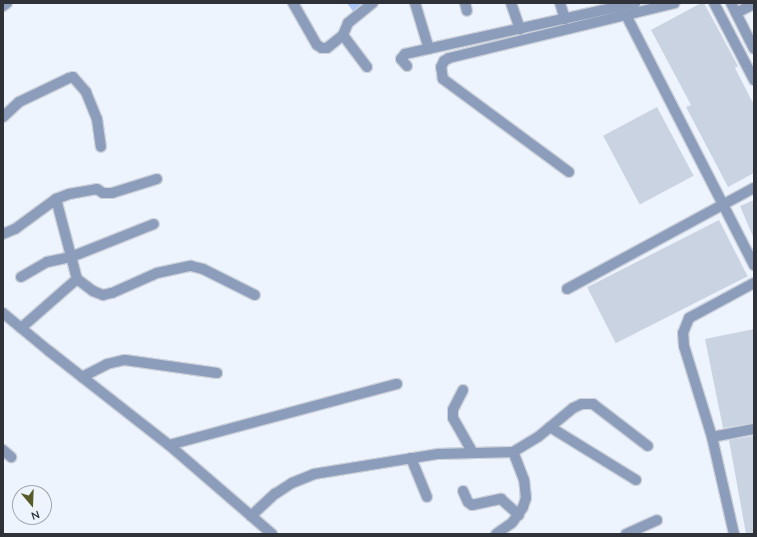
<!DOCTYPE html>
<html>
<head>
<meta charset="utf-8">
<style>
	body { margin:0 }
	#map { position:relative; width:757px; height:537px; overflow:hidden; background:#eef4fd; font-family:Quicksand,sans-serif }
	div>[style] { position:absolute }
	.green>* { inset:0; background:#acc7f9 }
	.building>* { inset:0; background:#cad3e2; transform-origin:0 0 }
	.roads { filter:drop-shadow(1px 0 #ccd1da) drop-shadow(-1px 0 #ccd1da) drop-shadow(0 1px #ccd1da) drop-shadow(0 -1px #ccd1da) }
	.minor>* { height:10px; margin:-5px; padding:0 5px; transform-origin:5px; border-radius:5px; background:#8c9dbb }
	span { translate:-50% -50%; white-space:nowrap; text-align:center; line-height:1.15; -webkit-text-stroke:3.5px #eef4fd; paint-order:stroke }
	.frame { position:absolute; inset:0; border:4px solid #2f3339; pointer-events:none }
	.north { position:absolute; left:12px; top:485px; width:40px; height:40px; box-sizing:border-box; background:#eef4fd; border:1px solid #a2a7af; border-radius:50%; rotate:161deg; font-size:11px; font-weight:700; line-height:16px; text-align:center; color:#2f3339 }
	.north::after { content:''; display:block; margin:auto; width:14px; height:18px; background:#585b29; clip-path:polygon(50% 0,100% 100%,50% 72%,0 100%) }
</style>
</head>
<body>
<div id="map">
	<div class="green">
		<div style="clip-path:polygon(347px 3px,363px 3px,355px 14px)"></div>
	</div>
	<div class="building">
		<div style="clip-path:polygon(701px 3px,704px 3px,738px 66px,735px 68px,754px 105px,754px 173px,728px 187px,686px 107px,691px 105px,651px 30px)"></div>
		<div style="left:657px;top:107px;width:78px;height:61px;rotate:62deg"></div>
		<div style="clip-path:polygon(754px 200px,754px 239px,740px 206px)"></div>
		<div style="left:719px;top:220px;width:63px;height:148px;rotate:63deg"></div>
		<div style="clip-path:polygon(754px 329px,754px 423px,723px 428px,705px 339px)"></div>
		<div style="clip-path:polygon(754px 436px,754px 533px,746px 534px,729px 440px)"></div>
	</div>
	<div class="roads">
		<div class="minor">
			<div style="left:293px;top:3px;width:48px;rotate:60.3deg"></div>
			<div style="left:317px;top:45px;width:6px;rotate:31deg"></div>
			<div style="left:322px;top:48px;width:5px"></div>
			<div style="left:327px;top:48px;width:21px;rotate:-39deg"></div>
			<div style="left:415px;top:3px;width:48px;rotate:73.1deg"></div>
			<div style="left:465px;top:3px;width:8px;rotate:76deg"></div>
			<div style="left:511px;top:3px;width:28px;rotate:71deg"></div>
			<div style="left:560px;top:3px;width:17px;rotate:73deg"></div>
			<div style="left:714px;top:3px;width:87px;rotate:62.5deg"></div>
			<div style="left:731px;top:3px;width:51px;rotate:63.4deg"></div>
			<div style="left:3px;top:6px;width:5px;rotate:-37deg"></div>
			<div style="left:736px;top:13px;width:20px;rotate:-27deg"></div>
			<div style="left:626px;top:15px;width:50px;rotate:-13.8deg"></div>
			<div style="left:407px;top:66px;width:9px;rotate:-131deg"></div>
			<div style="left:401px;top:59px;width:6px;rotate:-51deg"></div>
			<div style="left:405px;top:54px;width:236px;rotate:-12.5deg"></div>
			<div style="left:367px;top:67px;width:40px;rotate:-127deg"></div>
			<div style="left:343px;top:35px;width:13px;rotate:-67deg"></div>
			<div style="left:348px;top:23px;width:32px;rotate:-39deg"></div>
			<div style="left:3px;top:117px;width:22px;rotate:-43deg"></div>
			<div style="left:19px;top:102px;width:55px;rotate:-25.6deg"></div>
			<div style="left:69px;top:78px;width:4px;rotate:-14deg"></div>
			<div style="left:73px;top:77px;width:20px;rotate:49deg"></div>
			<div style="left:86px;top:92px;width:29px;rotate:68deg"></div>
			<div style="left:97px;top:119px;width:28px;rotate:82deg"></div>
			<div style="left:569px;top:172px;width:157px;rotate:-143.6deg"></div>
			<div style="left:443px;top:79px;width:12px;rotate:-99deg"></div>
			<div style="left:441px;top:67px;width:7px;rotate:-63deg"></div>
			<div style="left:444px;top:61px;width:6px;rotate:-31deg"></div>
			<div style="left:449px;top:58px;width:182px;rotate:-13.7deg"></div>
			<div style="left:626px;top:15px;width:281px;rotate:62.9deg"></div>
			<div style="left:56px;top:199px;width:83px;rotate:75.3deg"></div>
			<div style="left:77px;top:279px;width:20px;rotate:37deg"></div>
			<div style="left:93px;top:291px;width:11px;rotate:22deg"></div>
			<div style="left:103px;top:295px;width:9px;rotate:-13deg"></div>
			<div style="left:112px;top:293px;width:49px;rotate:-24deg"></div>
			<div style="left:157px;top:273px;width:35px;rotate:-12deg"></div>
			<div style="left:191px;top:266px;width:12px;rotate:14deg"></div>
			<div style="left:203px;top:269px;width:58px;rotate:26.6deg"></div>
			<div style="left:3px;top:234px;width:13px;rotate:-23deg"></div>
			<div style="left:15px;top:229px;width:51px;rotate:-36.2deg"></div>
			<div style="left:56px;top:199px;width:14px;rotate:-21deg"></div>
			<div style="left:69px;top:194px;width:28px;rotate:-10deg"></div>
			<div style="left:97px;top:189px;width:7px;rotate:34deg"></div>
			<div style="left:103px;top:193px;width:9px"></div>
			<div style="left:112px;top:193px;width:47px;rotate:-17.3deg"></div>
			<div style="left:21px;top:277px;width:30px;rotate:-30deg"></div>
			<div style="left:47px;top:262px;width:25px;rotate:-12deg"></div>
			<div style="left:71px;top:257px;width:89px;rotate:-21.7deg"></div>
			<div style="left:567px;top:289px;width:213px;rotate:-28.4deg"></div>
			<div style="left:3px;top:313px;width:60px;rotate:39.6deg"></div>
			<div style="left:49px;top:351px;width:152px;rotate:38.1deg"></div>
			<div style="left:169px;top:445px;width:136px;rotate:40.8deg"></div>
			<div style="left:21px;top:328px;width:74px;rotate:-41.2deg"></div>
			<div style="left:82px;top:377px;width:28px;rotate:-27deg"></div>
			<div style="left:107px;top:364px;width:18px;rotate:-13deg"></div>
			<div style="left:125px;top:360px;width:93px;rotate:8deg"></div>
			<div style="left:463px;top:390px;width:22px;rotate:117deg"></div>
			<div style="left:453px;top:410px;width:8px;rotate:90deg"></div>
			<div style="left:453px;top:418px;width:40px;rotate:60.3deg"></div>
			<div style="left:550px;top:427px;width:101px;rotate:31.6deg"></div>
			<div style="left:712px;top:437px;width:43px;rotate:-10.8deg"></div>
			<div style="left:169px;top:445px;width:236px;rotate:-15deg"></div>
			<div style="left:3px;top:450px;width:11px;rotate:41deg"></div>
			<div style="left:411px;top:458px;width:42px;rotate:67.7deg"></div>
			<div style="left:463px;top:491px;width:12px;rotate:66deg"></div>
			<div style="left:468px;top:502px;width:5px;rotate:37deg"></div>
			<div style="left:472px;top:505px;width:30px;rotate:-12deg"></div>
			<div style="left:501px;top:499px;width:24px;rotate:42deg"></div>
			<div style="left:251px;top:516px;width:33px;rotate:-43deg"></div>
			<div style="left:275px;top:494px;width:20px;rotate:-33deg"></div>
			<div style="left:292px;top:483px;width:24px;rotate:-22deg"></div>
			<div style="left:314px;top:474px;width:126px;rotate:-9.2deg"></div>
			<div style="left:438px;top:454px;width:75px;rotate:-1.5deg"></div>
			<div style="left:513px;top:452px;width:29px;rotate:-31deg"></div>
			<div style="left:538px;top:437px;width:45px;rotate:-39.6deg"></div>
			<div style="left:573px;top:408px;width:10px;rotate:-24deg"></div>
			<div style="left:582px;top:404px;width:11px"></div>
			<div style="left:593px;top:404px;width:69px;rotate:37.4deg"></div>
			<div style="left:496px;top:534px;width:19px;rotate:-35deg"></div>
			<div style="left:512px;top:523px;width:19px;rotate:-55deg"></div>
			<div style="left:523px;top:507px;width:9px;rotate:-72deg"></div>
			<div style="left:526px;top:498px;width:18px;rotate:-96deg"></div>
			<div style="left:524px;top:480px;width:30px;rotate:-111deg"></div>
			<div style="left:626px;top:534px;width:34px;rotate:-24deg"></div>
			<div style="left:734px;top:534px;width:99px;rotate:-102.8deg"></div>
			<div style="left:712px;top:437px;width:95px;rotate:-107.1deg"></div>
			<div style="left:684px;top:346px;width:13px;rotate:-94deg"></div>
			<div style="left:683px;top:333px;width:16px;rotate:-68deg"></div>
			<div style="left:689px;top:318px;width:74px;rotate:-28.3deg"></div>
		</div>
	</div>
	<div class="frame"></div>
	<div class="north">N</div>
</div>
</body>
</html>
